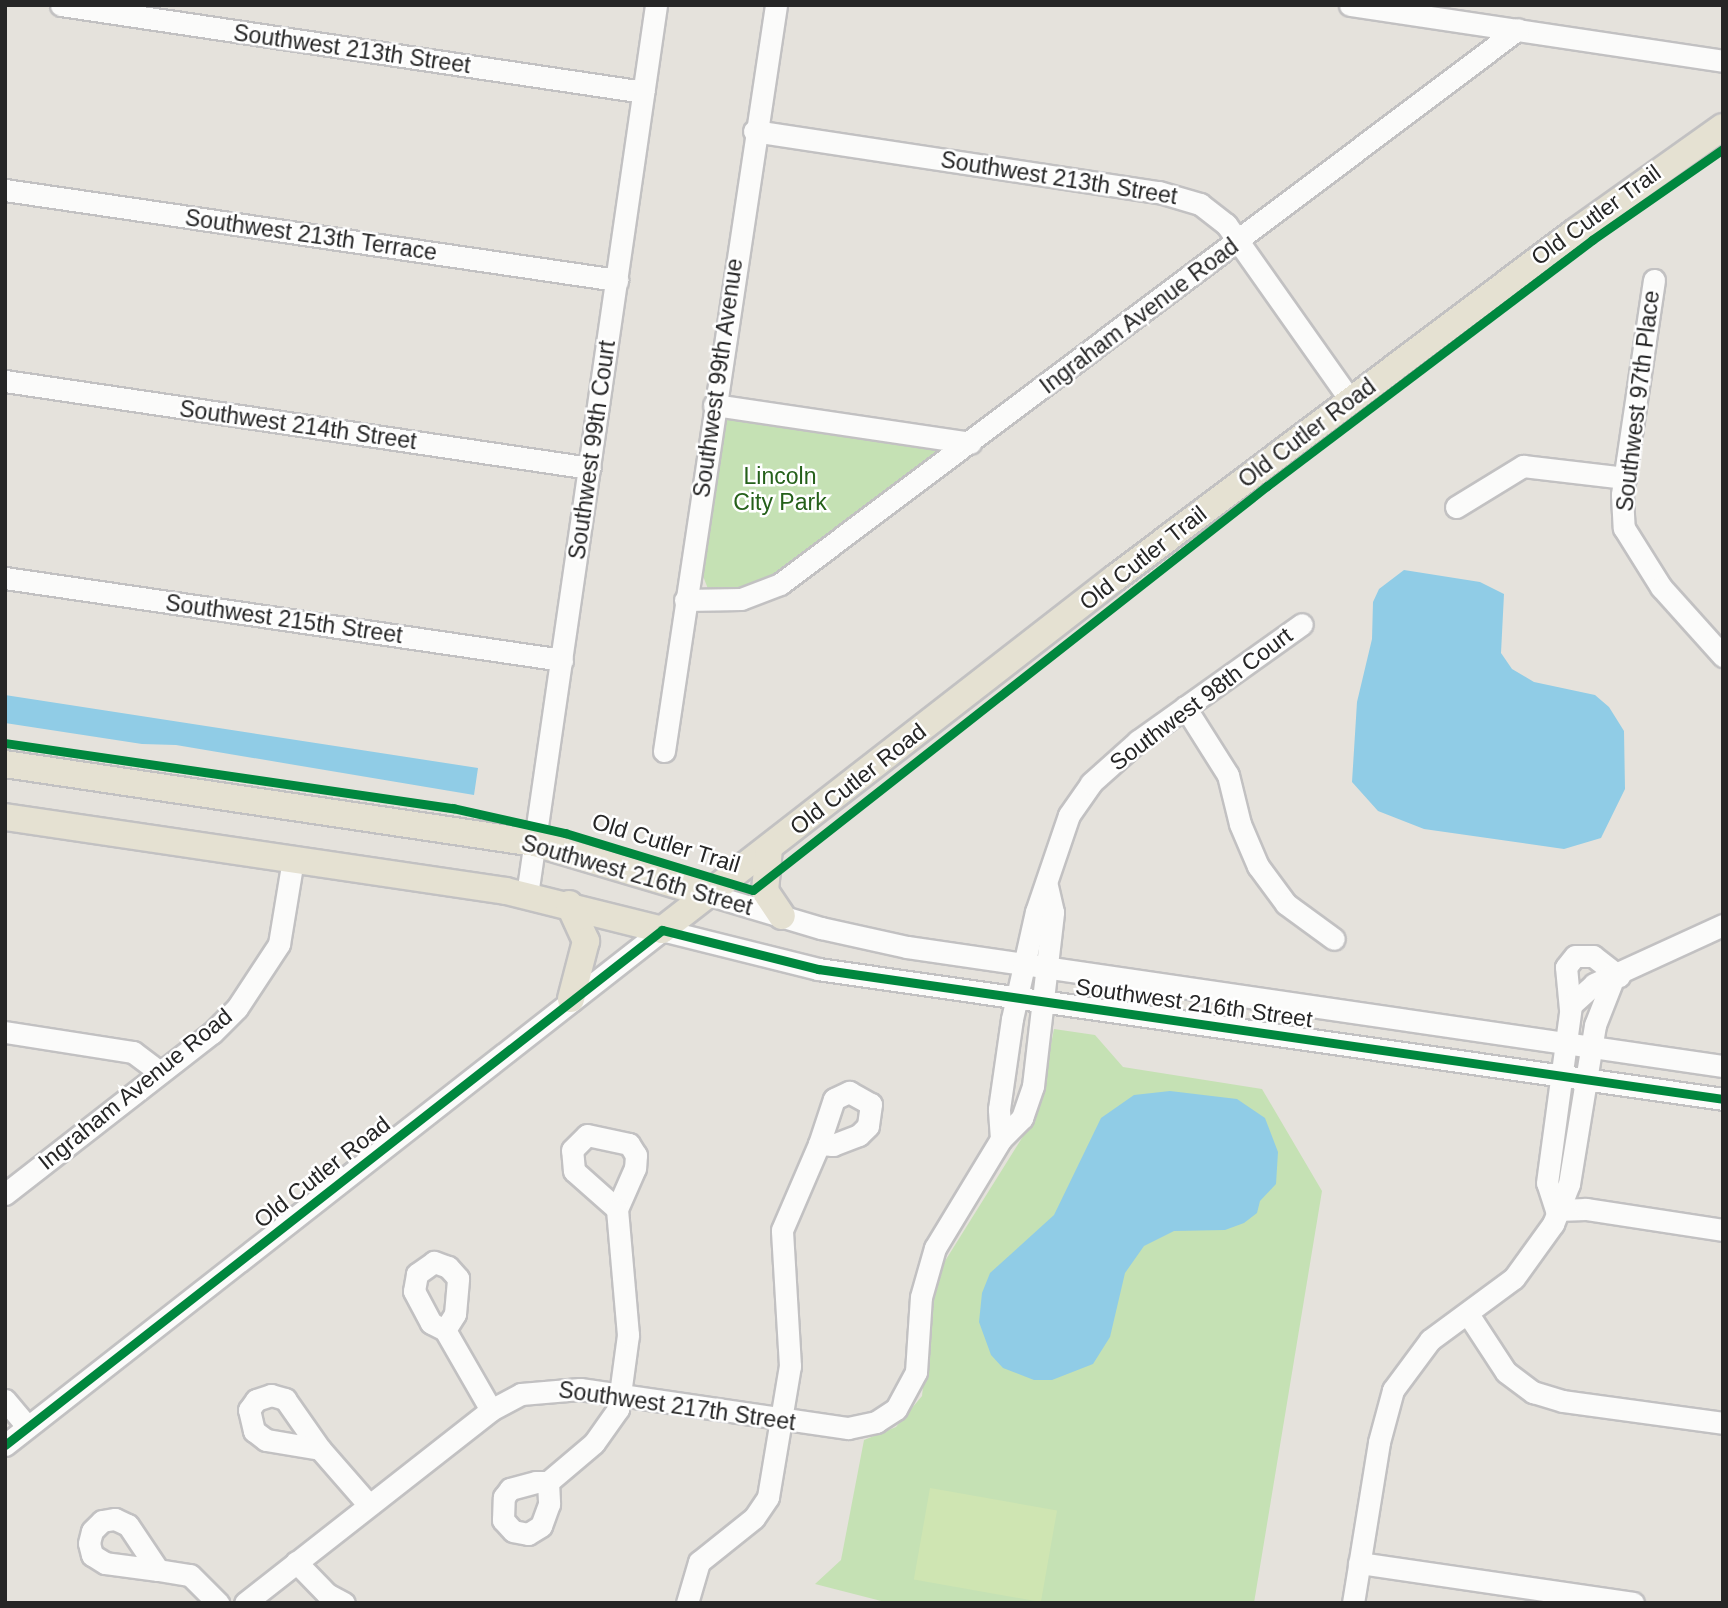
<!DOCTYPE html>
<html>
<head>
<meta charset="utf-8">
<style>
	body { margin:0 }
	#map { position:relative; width:1728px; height:1608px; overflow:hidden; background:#e5e2dc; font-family:Arial,sans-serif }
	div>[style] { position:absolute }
	.green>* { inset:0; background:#c5e1b4 }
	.pitch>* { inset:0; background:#cfe5b2; transform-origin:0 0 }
	.water>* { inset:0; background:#90cce6 }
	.roads { filter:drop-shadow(2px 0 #c2c1c2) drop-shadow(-2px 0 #c2c1c2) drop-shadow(0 2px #c2c1c2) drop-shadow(0 -2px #c2c1c2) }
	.minor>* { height:21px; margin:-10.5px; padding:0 10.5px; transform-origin:10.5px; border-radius:10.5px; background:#fbfbfa }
	.major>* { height:26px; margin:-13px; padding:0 13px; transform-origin:13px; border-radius:13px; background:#e5e1d2 }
	.cycleway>* { height:9px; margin:-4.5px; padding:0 4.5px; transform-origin:4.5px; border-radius:4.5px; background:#00873e }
	span { translate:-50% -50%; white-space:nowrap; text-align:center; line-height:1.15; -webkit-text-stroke:5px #fff; paint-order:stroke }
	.street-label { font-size:23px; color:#262626 }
	.park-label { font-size:23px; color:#25601a }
	.frame { position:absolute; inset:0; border:7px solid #262626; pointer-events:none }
</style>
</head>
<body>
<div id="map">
	<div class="green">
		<div style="clip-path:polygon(733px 415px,951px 446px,764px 586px,745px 592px,708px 589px,700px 568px,720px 424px)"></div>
		<div style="clip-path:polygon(1054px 1029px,1095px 1035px,1123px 1067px,1262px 1089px,1322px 1191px,1254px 1603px,889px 1603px,815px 1584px,841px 1560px,864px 1440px,896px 1427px,922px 1396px,935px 1277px,1037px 1114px)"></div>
	</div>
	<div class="pitch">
		<div style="left:930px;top:1488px;width:129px;height:93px;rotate:10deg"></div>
	</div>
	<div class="water">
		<div style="clip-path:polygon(1404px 570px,1480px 582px,1504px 594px,1501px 653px,1512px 669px,1534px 682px,1595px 695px,1609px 707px,1624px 731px,1625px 789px,1601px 838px,1564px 849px,1424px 829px,1378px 811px,1352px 782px,1357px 702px,1372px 639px,1373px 602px,1379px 589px)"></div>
		<div style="clip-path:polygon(5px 695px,478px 768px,474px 795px,176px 745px,142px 744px,5px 723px)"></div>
		<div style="clip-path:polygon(1170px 1091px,1237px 1099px,1265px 1118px,1278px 1152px,1276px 1184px,1260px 1201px,1257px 1213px,1244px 1223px,1225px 1230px,1174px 1231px,1144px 1246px,1125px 1273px,1110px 1337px,1093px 1364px,1052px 1380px,1034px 1380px,1003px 1368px,991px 1355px,979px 1322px,982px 1293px,990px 1273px,1054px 1215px,1101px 1118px,1134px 1095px)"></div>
	</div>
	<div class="roads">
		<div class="minor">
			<div style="left:61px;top:5px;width:589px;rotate:8.49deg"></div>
			<div style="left:1350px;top:5px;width:377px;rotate:8.5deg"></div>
			<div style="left:754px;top:131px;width:410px;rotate:8.6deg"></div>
			<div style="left:1159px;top:192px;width:43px;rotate:16.3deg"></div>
			<div style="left:1200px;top:204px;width:33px;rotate:38deg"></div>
			<div style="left:1226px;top:224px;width:217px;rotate:54.8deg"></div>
			<div style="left:5px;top:190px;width:619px;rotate:8.37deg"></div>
			<div style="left:1654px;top:280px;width:217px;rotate:98.5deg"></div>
			<div style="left:1622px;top:495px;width:33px;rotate:87deg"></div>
			<div style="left:1624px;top:528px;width:70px;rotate:57.9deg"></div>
			<div style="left:1661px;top:587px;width:93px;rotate:48.1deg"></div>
			<div style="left:5px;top:381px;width:591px;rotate:8.46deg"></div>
			<div style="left:714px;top:405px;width:259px;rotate:8.4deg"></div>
			<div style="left:1456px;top:507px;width:79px;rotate:-31.5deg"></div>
			<div style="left:1523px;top:466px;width:103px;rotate:6.7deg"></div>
			<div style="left:5px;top:578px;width:563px;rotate:8.37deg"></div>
			<div style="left:685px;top:600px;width:56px;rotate:-1deg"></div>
			<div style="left:741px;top:599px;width:42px;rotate:-21deg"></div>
			<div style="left:780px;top:584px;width:923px;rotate:-36.94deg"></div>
			<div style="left:1185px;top:707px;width:80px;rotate:57.7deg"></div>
			<div style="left:1228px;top:775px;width:50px;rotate:76.2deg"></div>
			<div style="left:1240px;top:824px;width:46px;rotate:66.8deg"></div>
			<div style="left:1258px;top:866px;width:47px;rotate:53.6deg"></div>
			<div style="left:1286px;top:904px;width:59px;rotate:36.1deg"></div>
			<div style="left:664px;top:751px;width:754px;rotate:-81.46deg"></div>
			<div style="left:527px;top:895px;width:899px;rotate:-81.75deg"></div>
			<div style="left:710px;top:895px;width:116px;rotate:16.6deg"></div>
			<div style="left:821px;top:928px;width:88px;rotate:12.5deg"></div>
			<div style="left:907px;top:947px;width:825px;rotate:8.3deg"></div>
			<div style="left:1570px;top:1009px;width:42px;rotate:-95.4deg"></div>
			<div style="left:1566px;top:967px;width:14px;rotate:-51deg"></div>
			<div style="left:1575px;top:956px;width:18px"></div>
			<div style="left:1593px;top:956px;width:33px;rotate:38deg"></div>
			<div style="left:5px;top:1032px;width:130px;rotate:8.9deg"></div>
			<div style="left:133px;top:1052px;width:34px;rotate:37deg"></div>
			<div style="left:849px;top:1092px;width:25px;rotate:29deg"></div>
			<div style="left:871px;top:1104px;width:22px;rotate:98deg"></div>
			<div style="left:868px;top:1126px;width:13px;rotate:135deg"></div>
			<div style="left:859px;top:1135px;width:28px;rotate:159deg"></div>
			<div style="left:833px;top:1145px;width:14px;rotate:-176deg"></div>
			<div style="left:819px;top:1144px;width:47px;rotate:-71.6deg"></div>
			<div style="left:834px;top:1099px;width:17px;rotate:-25deg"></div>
			<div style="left:587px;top:1135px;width:43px;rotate:12.1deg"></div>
			<div style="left:629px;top:1144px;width:13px;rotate:58deg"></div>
			<div style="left:636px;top:1155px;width:13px;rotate:94deg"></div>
			<div style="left:635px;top:1168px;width:45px;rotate:113.7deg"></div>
			<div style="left:617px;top:1209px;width:57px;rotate:-138.5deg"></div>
			<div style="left:574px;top:1171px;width:21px;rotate:-95deg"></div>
			<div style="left:572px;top:1150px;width:21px;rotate:-45deg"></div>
			<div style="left:1001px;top:1139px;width:30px;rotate:-94deg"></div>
			<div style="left:999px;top:1109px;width:91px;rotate:-81.8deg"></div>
			<div style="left:1012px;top:1019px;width:110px;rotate:-77.4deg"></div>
			<div style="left:1036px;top:912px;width:102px;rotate:-71.2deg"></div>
			<div style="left:1069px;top:815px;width:39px;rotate:-55deg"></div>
			<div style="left:1091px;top:783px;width:63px;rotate:-41.8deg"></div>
			<div style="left:1138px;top:741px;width:201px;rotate:-35.5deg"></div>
			<div style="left:5px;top:1194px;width:262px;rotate:-37.9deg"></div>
			<div style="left:212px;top:1033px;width:35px;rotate:-45deg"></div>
			<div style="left:237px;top:1008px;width:77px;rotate:-56.7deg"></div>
			<div style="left:279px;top:944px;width:86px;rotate:-80.6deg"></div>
			<div style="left:1556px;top:1210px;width:28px;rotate:-108deg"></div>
			<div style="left:1547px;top:1183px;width:180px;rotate:-82.3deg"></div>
			<div style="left:1571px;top:1005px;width:31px;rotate:-42deg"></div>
			<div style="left:1594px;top:984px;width:142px;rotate:-24.6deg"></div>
			<div style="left:1556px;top:1210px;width:30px;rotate:-2deg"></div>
			<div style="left:1586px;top:1209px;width:139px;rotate:8.7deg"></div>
			<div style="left:1468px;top:1314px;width:69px;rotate:56.8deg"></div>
			<div style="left:1506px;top:1372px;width:34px;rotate:37deg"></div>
			<div style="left:1533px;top:1392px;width:31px;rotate:17deg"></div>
			<div style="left:1563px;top:1401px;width:162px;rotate:7.8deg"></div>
			<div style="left:445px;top:1330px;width:19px;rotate:-58deg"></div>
			<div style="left:455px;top:1314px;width:36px;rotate:-85deg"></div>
			<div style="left:458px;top:1278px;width:15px;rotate:-132deg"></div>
			<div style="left:448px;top:1267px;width:15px;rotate:-160deg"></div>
			<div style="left:434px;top:1262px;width:21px;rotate:145deg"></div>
			<div style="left:417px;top:1274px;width:17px;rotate:100deg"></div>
			<div style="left:414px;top:1291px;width:36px;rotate:62deg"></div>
			<div style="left:431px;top:1323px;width:16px;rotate:27deg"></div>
			<div style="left:445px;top:1330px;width:92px;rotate:60.1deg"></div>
			<div style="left:271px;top:1395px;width:15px;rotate:16deg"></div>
			<div style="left:285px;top:1399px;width:61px;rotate:55deg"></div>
			<div style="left:320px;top:1449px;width:55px;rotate:-170.5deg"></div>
			<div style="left:266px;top:1440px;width:15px;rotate:-143deg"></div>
			<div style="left:254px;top:1431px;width:22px;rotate:-103deg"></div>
			<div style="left:249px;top:1410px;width:12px;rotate:-55deg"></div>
			<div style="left:256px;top:1400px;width:16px;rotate:-18deg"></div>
			<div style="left:5px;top:1400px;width:35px;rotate:50deg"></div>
			<div style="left:5px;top:1445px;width:835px;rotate:-38.09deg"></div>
			<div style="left:662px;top:930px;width:161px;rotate:14deg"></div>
			<div style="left:818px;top:969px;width:914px;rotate:8.17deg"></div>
			<div style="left:320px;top:1449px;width:73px;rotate:48.9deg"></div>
			<div style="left:536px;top:1482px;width:12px"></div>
			<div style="left:548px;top:1482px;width:22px;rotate:87deg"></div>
			<div style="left:549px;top:1504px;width:23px;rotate:110deg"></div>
			<div style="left:541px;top:1526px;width:15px;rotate:148deg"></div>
			<div style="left:528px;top:1534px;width:15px;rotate:-169deg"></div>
			<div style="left:513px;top:1531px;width:15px;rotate:-132deg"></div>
			<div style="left:503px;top:1520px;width:23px;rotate:-88deg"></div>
			<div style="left:504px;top:1497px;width:10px;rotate:-53deg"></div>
			<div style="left:510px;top:1489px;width:27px;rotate:-15deg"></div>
			<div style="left:548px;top:1482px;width:60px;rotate:-40.3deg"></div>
			<div style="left:594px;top:1443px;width:42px;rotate:-54.8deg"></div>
			<div style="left:618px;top:1409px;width:75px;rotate:-82.3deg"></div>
			<div style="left:628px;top:1335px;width:126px;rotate:-95deg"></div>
			<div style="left:115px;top:1519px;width:14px;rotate:25deg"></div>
			<div style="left:128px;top:1525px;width:54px;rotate:56.3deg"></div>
			<div style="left:158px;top:1570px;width:53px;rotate:-172.5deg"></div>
			<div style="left:105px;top:1563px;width:15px;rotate:-148deg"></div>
			<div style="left:92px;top:1555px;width:12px;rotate:-104deg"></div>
			<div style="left:89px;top:1543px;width:12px;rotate:-76deg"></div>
			<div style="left:92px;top:1531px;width:14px;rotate:-45deg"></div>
			<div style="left:102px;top:1521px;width:13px;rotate:-9deg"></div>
			<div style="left:296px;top:1562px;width:45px;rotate:45.9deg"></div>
			<div style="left:327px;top:1594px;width:19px;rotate:28deg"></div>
			<div style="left:1359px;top:1563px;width:277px;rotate:8.3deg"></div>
			<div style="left:158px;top:1570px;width:32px;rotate:9deg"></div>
			<div style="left:190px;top:1575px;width:40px;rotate:45deg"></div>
			<div style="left:245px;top:1603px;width:313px;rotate:-38.1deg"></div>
			<div style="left:491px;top:1410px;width:34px;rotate:-28deg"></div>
			<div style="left:521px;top:1394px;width:59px;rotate:-4.8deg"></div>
			<div style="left:580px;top:1389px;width:271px;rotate:8.3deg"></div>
			<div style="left:848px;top:1428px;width:29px;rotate:-12deg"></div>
			<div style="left:876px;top:1422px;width:24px;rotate:-33deg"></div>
			<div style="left:896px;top:1409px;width:42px;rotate:-61.6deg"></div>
			<div style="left:916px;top:1372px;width:75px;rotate:-86.2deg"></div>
			<div style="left:921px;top:1297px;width:51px;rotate:-74.1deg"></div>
			<div style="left:935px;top:1248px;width:127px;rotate:-58.8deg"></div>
			<div style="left:1001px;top:1139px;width:30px;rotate:-45deg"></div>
			<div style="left:1022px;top:1118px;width:34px;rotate:-71deg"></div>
			<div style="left:1033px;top:1086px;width:175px;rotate:-83.4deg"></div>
			<div style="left:1053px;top:912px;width:27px;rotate:-103deg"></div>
			<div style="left:687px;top:1603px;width:43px;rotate:-73.7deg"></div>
			<div style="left:699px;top:1562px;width:70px;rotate:-38.7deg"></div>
			<div style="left:754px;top:1518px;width:25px;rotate:-56deg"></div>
			<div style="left:768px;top:1497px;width:133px;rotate:-80.5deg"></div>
			<div style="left:790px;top:1366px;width:136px;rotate:-93.4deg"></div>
			<div style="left:782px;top:1230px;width:94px;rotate:-66.7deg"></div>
			<div style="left:1353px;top:1603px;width:163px;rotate:-80.8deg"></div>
			<div style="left:1379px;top:1442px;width:54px;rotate:-74.9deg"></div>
			<div style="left:1393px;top:1390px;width:62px;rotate:-53.5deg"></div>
			<div style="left:1430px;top:1340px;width:104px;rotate:-36.4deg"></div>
			<div style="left:1514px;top:1278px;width:67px;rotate:-54.2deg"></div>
			<div style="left:1553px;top:1224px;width:43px;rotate:-68.2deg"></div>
			<div style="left:1569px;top:1184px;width:161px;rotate:-80.7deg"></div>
			<div style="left:1595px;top:1025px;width:49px;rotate:-68.6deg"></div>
		</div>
		<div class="major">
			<div style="left:5px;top:764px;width:536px;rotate:8.48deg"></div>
			<div style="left:535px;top:843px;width:183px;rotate:16.5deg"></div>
			<div style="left:5px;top:817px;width:506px;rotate:8.4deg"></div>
			<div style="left:506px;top:891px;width:161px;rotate:14deg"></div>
			<div style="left:662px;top:930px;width:574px;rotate:-37.85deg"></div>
			<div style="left:1115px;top:578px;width:576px;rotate:-36.95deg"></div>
			<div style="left:1575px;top:232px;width:181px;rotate:-35.4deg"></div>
			<div style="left:769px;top:848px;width:43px;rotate:95.3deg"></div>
			<div style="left:765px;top:891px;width:30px;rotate:56deg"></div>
			<div style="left:569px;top:904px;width:41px;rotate:65.3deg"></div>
			<div style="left:586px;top:941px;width:60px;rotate:104.5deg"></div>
		</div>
	</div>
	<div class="cycleway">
		<div style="left:5px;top:743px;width:453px;rotate:8.3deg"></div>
		<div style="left:453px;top:808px;width:115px;rotate:12.6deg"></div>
		<div style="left:565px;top:833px;width:196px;rotate:16.9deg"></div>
		<div style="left:753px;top:890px;width:654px;rotate:-38.17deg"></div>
		<div style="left:1267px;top:486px;width:408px;rotate:-37.1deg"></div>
		<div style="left:1592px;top:240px;width:160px;rotate:-34.8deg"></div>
		<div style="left:5px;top:1445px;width:835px;rotate:-38.09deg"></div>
		<div style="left:662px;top:930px;width:161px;rotate:14deg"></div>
		<div style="left:818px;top:969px;width:914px;rotate:8.17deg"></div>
	</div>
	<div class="street-label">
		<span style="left:352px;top:49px;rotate:8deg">Southwest 213th Street</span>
		<span style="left:1059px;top:178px;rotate:9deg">Southwest 213th Street</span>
		<span style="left:1596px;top:215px;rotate:-36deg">Old Cutler Trail</span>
		<span style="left:311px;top:235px;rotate:8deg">Southwest 213th Terrace</span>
		<span style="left:1139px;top:316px;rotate:-37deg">Ingraham Avenue Road</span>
		<span style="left:718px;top:378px;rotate:-82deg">Southwest 99th Avenue</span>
		<span style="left:1638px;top:401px;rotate:-83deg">Southwest 97th Place</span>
		<span style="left:298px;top:425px;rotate:8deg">Southwest 214th Street</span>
		<span style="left:1307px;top:433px;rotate:-37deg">Old Cutler Road</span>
		<span style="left:592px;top:450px;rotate:-82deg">Southwest 99th Court</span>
		<span style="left:1143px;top:558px;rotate:-38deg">Old Cutler Trail</span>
		<span style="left:284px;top:619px;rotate:8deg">Southwest 215th Street</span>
		<span style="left:1201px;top:699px;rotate:-37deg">Southwest 98th Court</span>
		<span style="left:858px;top:779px;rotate:-38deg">Old Cutler Road</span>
		<span style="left:666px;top:843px;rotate:17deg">Old Cutler Trail</span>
		<span style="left:637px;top:875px;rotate:16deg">Southwest 216th Street</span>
		<span style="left:1194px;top:1003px;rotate:8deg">Southwest 216th Street</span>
		<span style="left:135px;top:1089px;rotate:-39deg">Ingraham Avenue Road</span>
		<span style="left:322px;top:1172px;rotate:-38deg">Old Cutler Road</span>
		<span style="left:677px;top:1406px;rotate:8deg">Southwest 217th Street</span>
	</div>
	<div class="park-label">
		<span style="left:780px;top:489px">Lincoln<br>City Park</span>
	</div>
	<div class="frame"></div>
</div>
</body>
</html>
